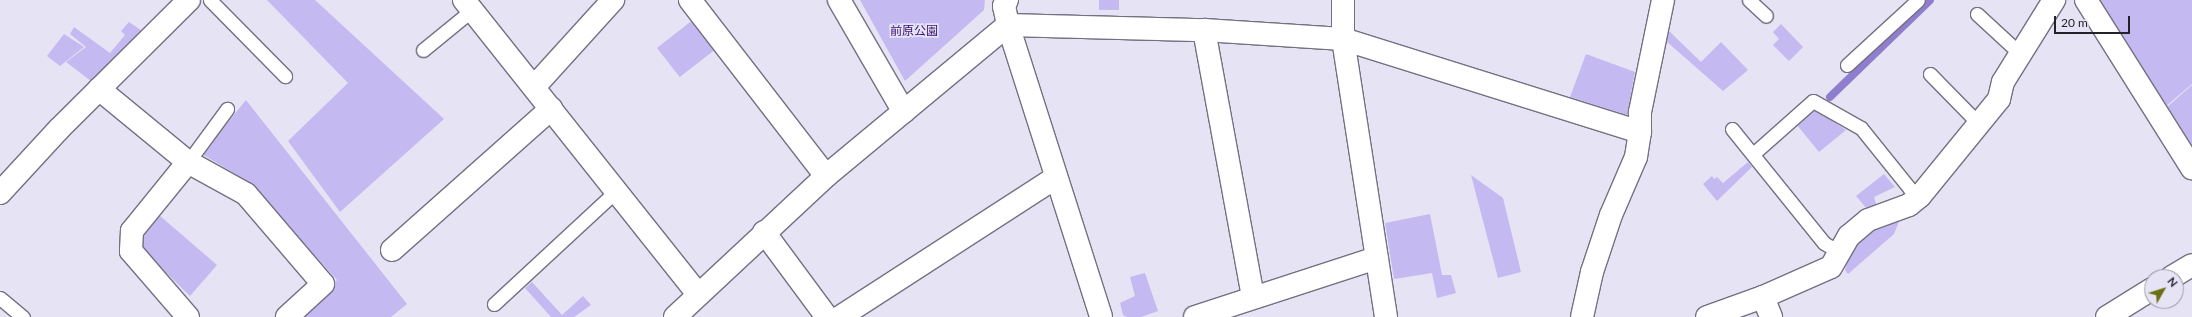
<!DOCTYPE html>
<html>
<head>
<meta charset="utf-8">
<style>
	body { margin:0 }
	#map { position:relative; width:2192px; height:317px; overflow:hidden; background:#e6e3f5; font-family:Lato,"Noto Sans JP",sans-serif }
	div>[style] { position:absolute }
	.green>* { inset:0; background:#c4baf1; transform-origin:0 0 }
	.stream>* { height:8px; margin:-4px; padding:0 4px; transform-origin:4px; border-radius:4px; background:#8f7ecd }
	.roads { filter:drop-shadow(1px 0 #737181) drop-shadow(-1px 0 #737181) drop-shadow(0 1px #737181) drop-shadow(0 -1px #737181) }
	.lane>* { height:13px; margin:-6.5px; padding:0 6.5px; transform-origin:6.5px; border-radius:6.5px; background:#fff }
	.street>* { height:22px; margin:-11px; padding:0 11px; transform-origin:11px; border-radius:11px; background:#fff }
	span { translate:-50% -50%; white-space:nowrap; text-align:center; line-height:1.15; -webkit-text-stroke:3.5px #e6e3f5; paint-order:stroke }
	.park-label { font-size:12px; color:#361270 }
	.north { position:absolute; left:2144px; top:269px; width:40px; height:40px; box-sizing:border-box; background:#e6e3f5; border:1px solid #9896a3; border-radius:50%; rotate:51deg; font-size:11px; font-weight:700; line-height:16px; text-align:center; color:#232228 }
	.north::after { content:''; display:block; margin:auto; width:14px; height:18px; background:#6a6f14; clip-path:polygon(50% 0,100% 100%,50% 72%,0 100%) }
	.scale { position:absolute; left:2054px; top:16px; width:76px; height:18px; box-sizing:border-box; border:2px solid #232228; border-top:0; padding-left:5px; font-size:12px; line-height:14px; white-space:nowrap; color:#232228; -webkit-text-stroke:3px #e6e3f5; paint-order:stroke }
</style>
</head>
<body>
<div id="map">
	<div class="green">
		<div style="clip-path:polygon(267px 0,315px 0,444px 119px,340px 212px,288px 141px,348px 83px)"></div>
		<div style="clip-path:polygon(860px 0,985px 0,984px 10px,905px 81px)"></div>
		<div style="left:1099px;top:0;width:20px;height:10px"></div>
		<div style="clip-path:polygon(2097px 0,2192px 0,2192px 84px,2165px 107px)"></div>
		<div style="left:694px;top:19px;width:37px;height:47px;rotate:52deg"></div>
		<div style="clip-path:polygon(129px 22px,148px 35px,95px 84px,66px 62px,86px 47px,70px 34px,74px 27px,110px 53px,125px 35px,121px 31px)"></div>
		<div style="clip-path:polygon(1781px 24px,1803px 47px,1789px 61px,1773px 45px,1779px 39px,1773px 32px)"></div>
		<div style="clip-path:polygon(1669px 31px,1701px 62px,1721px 42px,1748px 70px,1723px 91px,1666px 41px)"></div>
		<div style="clip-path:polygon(64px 34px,84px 47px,60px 66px,47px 56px)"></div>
		<div style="clip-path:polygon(1586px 54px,1635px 72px,1627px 115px,1570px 97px)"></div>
		<div style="clip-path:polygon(2192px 85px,2192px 149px,2166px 108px)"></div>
		<div style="clip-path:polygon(246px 100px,407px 304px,391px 317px,300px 317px,337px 280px,247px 181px,202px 154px)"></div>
		<div style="clip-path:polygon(1815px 110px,1846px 130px,1819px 152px,1797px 125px)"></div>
		<div style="clip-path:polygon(1748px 162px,1752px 167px,1717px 201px,1703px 184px,1712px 176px,1714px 179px,1717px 177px,1723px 183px)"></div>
		<div style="clip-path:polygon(1884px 174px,1895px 187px,1874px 197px,1877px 207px,1867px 209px,1856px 196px)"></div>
		<div style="clip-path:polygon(1471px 175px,1503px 198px,1521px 272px,1498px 278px)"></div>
		<div style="clip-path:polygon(1430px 214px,1442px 275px,1451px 275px,1456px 293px,1437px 298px,1432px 273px,1394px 279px,1385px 223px)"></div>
		<div style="clip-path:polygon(159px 215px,217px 265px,190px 296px,143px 250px,142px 236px)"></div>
		<div style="clip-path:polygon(1900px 219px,1894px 234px,1848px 274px,1845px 270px,1851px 250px,1872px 230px)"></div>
		<div style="clip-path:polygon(1145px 273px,1158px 311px,1141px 317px,1127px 317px,1123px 315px,1120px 303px,1135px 296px,1130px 277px)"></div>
		<div style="clip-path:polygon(532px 282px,562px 315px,583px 296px,591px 305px,574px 317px,551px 317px,525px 288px)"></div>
	</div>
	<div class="stream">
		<div style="left:1830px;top:97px;width:139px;rotate:-44.1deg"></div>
	</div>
	<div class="roads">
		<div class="lane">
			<div style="left:210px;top:0;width:107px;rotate:45.4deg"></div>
			<div style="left:1749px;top:0;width:23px;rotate:43deg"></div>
			<div style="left:1977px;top:14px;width:52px;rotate:42.6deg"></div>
			<div style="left:2015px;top:49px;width:8px;rotate:23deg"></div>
			<div style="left:423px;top:50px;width:63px;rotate:-39.2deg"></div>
			<div style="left:1847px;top:65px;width:96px;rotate:-42.5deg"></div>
			<div style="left:1930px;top:74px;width:70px;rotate:45.6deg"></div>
			<div style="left:1732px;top:129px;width:146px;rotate:51.1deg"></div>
			<div style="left:1824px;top:243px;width:17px;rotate:31deg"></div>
			<div style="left:1753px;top:154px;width:80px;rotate:-41.5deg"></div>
			<div style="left:1813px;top:101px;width:55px;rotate:29.4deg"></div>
			<div style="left:1861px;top:128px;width:78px;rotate:51.2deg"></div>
			<div style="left:1910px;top:189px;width:12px;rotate:35deg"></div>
			<div style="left:188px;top:162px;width:66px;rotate:-53.7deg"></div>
			<div style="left:0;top:298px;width:30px;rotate:40deg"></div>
			<div style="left:494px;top:304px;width:166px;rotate:-42.8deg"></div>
		</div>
		<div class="street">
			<div style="left:464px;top:0;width:374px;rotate:51.5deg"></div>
			<div style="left:690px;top:0;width:222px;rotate:52.3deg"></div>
			<div style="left:839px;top:0;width:129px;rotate:59.9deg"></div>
			<div style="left:1007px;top:0;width:7px;rotate:117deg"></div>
			<div style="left:1004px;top:6px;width:19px;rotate:78deg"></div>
			<div style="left:1008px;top:25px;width:306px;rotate:72.3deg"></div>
			<div style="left:1343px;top:0;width:39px;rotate:90deg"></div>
			<div style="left:1343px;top:39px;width:281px;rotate:81.2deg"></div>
			<div style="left:2086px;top:0;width:199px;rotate:57.8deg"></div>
			<div style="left:1204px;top:30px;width:271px;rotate:79.6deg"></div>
			<div style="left:534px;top:87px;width:118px;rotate:-47.8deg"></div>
			<div style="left:99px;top:89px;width:115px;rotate:39.4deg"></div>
			<div style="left:188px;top:162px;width:89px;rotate:129.1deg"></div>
			<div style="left:132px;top:231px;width:20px;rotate:93deg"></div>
			<div style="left:131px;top:251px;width:87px;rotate:49.2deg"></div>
			<div style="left:188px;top:162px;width:66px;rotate:28.9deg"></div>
			<div style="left:246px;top:194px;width:118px;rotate:49.5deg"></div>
			<div style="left:323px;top:284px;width:49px;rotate:137.5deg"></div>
			<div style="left:0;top:193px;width:87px;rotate:-47.3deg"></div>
			<div style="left:59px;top:129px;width:183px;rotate:-44.8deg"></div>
			<div style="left:764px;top:232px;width:106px;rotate:53.5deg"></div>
			<div style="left:392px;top:250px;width:213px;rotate:-41.6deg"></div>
			<div style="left:2172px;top:277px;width:23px;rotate:-31deg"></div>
			<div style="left:1763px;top:297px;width:74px;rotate:-23.8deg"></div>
			<div style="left:1831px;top:267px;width:36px;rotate:-60deg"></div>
			<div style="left:1849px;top:236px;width:25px;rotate:-40deg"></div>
			<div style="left:1868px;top:220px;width:44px;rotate:-20.1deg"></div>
			<div style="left:1909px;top:205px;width:14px;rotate:-39deg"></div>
			<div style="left:1920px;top:196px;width:125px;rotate:-50.8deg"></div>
			<div style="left:1999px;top:99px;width:17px;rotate:-77deg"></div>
			<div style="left:2003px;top:82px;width:97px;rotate:-58.1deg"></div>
			<div style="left:675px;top:317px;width:207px;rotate:-43deg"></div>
			<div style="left:826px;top:176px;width:236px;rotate:-39.7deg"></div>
			<div style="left:1008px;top:25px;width:196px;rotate:1.5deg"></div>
			<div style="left:1204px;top:30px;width:139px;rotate:3.7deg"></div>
			<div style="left:1343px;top:39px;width:311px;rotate:17.4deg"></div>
			<div style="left:840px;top:317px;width:256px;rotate:-32.9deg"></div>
			<div style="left:1195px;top:317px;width:191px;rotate:-18deg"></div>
			<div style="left:1582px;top:317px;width:46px;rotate:-77.5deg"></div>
			<div style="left:1592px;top:272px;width:60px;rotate:-71.6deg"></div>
			<div style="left:1611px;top:215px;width:63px;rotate:-66.7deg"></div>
			<div style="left:1636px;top:157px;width:25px;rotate:-81deg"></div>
			<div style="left:1640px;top:132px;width:20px;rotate:-90deg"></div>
			<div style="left:1640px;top:112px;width:114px;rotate:-78.4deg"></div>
			<div style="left:1707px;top:317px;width:59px;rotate:-19.7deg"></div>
			<div style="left:1763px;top:297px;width:22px;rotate:68deg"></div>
			<div style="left:2107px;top:317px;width:53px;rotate:-31.9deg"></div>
		</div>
	</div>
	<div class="park-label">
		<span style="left:914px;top:31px">前原公園</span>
	</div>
	<div class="north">N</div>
	<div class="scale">20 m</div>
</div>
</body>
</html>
